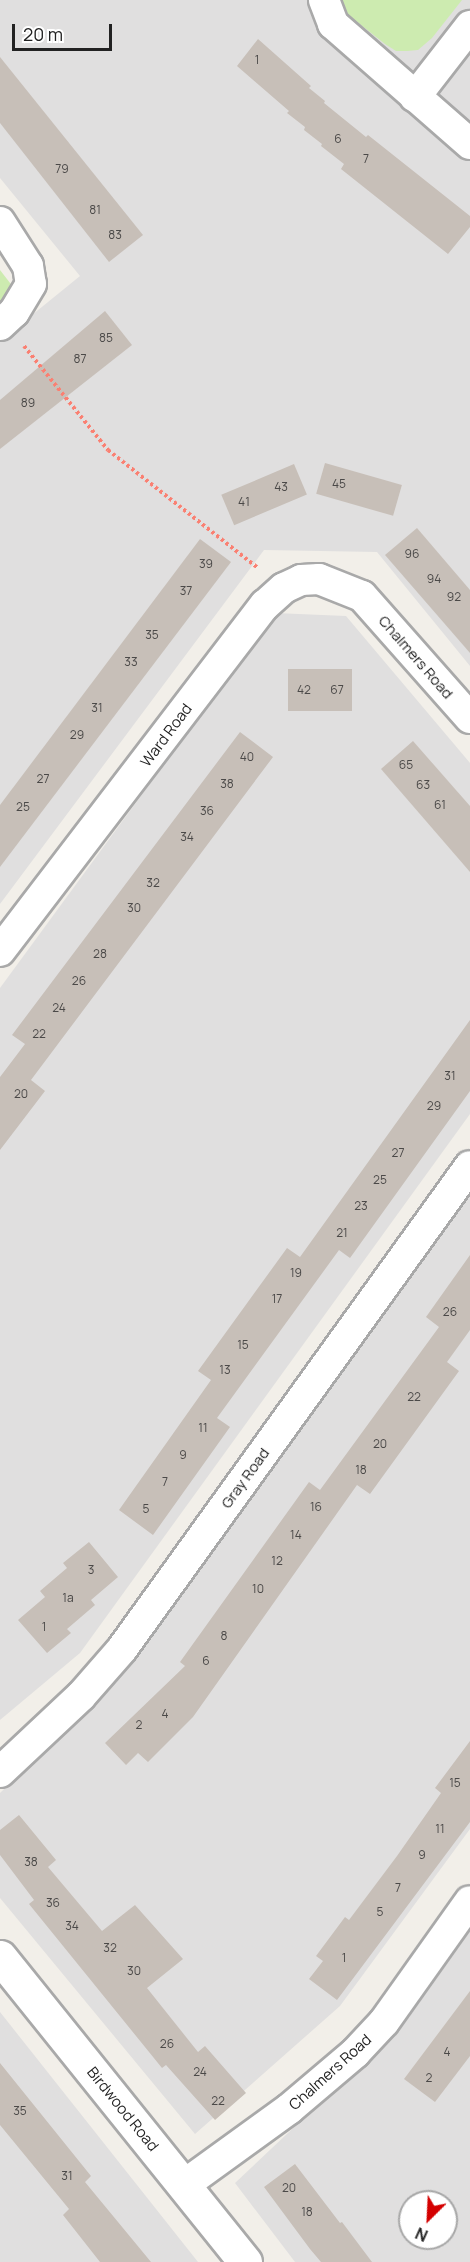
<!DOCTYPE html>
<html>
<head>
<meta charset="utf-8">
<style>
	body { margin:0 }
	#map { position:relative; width:470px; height:2262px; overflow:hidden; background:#f2efe9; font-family:Manrope,sans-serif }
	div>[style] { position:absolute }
	.residential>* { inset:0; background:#e0dfdf }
	.grass>* { inset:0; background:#cdebb0 }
	.building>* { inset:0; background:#c7bfb8; transform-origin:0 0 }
	.path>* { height:4px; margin-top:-2px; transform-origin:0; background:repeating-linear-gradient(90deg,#fa8072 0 3px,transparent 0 6px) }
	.roads { filter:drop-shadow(2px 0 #a9a9a9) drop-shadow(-2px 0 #a9a9a9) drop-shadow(0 2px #a9a9a9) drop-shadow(0 -2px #a9a9a9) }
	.minor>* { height:30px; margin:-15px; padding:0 15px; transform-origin:15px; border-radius:15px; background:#fff }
	.tertiary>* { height:33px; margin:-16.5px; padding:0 16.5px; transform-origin:16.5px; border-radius:16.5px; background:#fff }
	span { translate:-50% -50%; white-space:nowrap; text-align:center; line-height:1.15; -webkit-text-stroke:5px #fff; paint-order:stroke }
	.number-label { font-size:12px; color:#4b4948 }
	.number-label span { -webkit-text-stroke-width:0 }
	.street-label { font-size:15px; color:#222 }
	.north { position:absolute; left:398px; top:2190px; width:60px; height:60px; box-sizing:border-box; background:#fff; border:2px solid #a7a7a7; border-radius:50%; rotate:204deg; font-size:16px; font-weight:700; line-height:24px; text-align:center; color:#222 }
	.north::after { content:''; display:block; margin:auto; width:21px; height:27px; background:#d40000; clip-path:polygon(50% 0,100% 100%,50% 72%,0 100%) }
	.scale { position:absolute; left:12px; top:24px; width:100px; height:27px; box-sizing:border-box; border:3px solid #222; border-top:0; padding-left:8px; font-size:18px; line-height:21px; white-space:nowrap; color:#222; -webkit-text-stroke:4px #fff; paint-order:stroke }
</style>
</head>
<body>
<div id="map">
	<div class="residential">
		<div style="clip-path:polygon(0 0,470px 0,470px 666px,377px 552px,264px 550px,0 904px,0 341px,80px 276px,0 178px)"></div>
		<div style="clip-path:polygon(275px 613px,346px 616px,470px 763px,470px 1114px,80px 1653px,0 1720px,0 988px)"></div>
		<div style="clip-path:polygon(470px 1178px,470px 1829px,340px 2006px,195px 2134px,0 1898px,0 1793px,113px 1685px)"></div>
		<div style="clip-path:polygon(evenodd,470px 1921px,470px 2262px,295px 2262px,235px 2183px,375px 2051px,470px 1921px,410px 2202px,446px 2202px,446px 2238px,410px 2238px,410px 2202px)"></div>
		<div style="clip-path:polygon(0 2012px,198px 2262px,0 2262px)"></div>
	</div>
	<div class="grass">
		<div style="clip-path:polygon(337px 0,462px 0,432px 38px,418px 50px,407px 51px,396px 51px,385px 44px,342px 10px)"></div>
		<div style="clip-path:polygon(0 270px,17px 292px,0 306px)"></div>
	</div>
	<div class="building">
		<div style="clip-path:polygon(258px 39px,311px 86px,309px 88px,325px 101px,324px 103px,366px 137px,368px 135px,470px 216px,470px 227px,448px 254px,341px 169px,344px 164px,321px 146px,322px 144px,304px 130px,305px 127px,287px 113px,289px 111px,237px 66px)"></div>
		<div style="clip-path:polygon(0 57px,143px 235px,109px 262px,0 123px)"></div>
		<div style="clip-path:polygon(105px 311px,132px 345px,0 449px,0 400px)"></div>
		<div style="left:325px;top:463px;width:80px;height:32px;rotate:16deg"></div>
		<div style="left:294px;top:464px;width:33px;height:79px;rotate:67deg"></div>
		<div style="clip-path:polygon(417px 528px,470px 590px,470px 653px,385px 555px)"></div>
		<div style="clip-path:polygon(200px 539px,231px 562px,0 867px,0 805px)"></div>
		<div style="left:288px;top:669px;width:64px;height:42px"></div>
		<div style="clip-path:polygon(240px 732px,273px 757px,31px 1080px,45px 1091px,0 1150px,0 1077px,25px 1044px,12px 1035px)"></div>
		<div style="clip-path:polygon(413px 741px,470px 806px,470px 872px,381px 769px)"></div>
		<div style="clip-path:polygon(470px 1020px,470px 1091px,350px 1258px,339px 1250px,217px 1418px,230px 1427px,153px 1535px,119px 1510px,211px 1380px,198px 1371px,287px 1248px,300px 1257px)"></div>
		<div style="clip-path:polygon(470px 1255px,470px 1330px,447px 1362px,459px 1371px,370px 1494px,357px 1485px,193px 1717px,148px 1762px,138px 1753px,126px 1765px,105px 1743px,185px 1666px,180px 1662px,309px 1482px,320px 1490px,439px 1327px,426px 1317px)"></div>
		<div style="clip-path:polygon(89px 1542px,118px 1577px,91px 1600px,95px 1605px,67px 1629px,71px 1633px,47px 1653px,18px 1620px,45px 1597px,40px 1591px,67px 1568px,63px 1563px)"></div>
		<div style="clip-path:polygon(470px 1741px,470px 1822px,337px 2000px,309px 1979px,323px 1961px,316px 1956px,345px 1917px,349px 1920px,397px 1856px,441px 1793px,435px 1788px)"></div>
		<div style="clip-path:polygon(19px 1815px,56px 1860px,48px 1867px,102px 1931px,135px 1905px,183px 1959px,147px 1988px,198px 2052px,205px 2046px,246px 2093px,215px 2120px,166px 2065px,162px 2068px,29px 1904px,34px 1900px,0 1855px,0 1830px)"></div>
		<div style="clip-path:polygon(470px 1991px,470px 2056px,435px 2102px,404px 2079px)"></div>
		<div style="clip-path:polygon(0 2063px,91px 2176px,85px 2182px,151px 2262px,100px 2262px,63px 2215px,69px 2209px,0 2125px)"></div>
		<div style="clip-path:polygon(295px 2164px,340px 2223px,342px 2222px,372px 2262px,321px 2262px,310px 2249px,264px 2187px)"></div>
	</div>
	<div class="path">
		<div style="left:24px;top:346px;width:134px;rotate:51.1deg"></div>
		<div style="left:108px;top:450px;width:191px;rotate:38.2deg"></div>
	</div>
	<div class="roads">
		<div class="minor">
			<div style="left:324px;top:0;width:26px;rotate:69deg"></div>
			<div style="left:333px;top:24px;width:182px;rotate:41.2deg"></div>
			<div style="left:415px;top:97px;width:90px;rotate:-52.2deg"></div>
			<div style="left:0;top:222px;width:52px;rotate:57.5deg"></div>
			<div style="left:28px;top:266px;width:18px;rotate:81deg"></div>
			<div style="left:31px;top:284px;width:33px;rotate:121deg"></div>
			<div style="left:14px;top:312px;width:19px;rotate:137deg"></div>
			<div style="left:0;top:951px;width:436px;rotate:-52.6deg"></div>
			<div style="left:265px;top:605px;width:25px;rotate:-42deg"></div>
			<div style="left:284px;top:588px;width:19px;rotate:-25deg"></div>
			<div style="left:301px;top:580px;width:18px;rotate:-3deg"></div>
			<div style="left:319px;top:579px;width:46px;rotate:21.6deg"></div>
			<div style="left:362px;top:596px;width:163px;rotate:48.5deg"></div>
			<div style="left:0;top:1772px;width:111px;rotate:-43.2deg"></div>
			<div style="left:81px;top:1696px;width:62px;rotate:-48.9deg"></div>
			<div style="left:122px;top:1649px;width:595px;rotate:-54.23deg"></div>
			<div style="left:184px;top:2185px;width:130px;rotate:-35.9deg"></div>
			<div style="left:289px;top:2109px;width:87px;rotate:-40.3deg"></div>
			<div style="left:355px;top:2053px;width:42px;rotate:-46.9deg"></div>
			<div style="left:384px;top:2022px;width:148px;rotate:-54.6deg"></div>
		</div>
		<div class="tertiary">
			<div style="left:0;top:1957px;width:391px;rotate:51.2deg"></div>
		</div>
	</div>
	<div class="number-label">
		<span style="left:257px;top:60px">1</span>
		<span style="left:338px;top:139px">6</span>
		<span style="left:366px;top:159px">7</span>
		<span style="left:62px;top:169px">79</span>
		<span style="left:95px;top:210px">81</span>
		<span style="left:115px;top:235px">83</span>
		<span style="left:106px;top:338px">85</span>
		<span style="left:80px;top:359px">87</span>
		<span style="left:28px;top:403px">89</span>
		<span style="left:339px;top:484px">45</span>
		<span style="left:281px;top:487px">43</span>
		<span style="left:244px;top:502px">41</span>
		<span style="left:412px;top:554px">96</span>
		<span style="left:206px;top:564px">39</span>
		<span style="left:434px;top:579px">94</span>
		<span style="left:186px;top:591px">37</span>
		<span style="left:454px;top:597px">92</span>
		<span style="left:152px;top:635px">35</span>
		<span style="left:131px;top:662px">33</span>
		<span style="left:304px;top:690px">42</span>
		<span style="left:337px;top:690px">67</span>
		<span style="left:97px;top:708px">31</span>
		<span style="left:77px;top:735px">29</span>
		<span style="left:247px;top:757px">40</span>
		<span style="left:406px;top:765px">65</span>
		<span style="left:43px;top:779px">27</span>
		<span style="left:227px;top:784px">38</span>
		<span style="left:423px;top:785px">63</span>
		<span style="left:440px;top:805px">61</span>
		<span style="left:23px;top:807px">25</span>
		<span style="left:207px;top:811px">36</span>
		<span style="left:187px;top:837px">34</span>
		<span style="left:153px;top:883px">32</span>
		<span style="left:134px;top:908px">30</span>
		<span style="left:100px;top:954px">28</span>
		<span style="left:79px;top:981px">26</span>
		<span style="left:59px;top:1008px">24</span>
		<span style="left:39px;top:1034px">22</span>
		<span style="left:450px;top:1076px">31</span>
		<span style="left:21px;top:1094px">20</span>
		<span style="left:434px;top:1106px">29</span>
		<span style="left:398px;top:1153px">27</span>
		<span style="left:380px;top:1180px">25</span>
		<span style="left:361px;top:1206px">23</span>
		<span style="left:342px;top:1233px">21</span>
		<span style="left:296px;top:1273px">19</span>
		<span style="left:277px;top:1299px">17</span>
		<span style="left:450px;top:1312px">26</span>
		<span style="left:243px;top:1345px">15</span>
		<span style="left:225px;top:1370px">13</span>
		<span style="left:414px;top:1397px">22</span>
		<span style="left:203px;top:1428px">11</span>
		<span style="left:380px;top:1444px">20</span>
		<span style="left:183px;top:1455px">9</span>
		<span style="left:361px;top:1470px">18</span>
		<span style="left:165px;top:1482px">7</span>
		<span style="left:316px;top:1507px">16</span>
		<span style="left:146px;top:1509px">5</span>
		<span style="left:296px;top:1535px">14</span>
		<span style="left:277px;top:1561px">12</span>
		<span style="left:91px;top:1570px">3</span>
		<span style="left:258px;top:1589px">10</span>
		<span style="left:68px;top:1598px">1a</span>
		<span style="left:44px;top:1627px">1</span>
		<span style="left:224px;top:1636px">8</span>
		<span style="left:206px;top:1661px">6</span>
		<span style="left:165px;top:1714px">4</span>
		<span style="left:139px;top:1725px">2</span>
		<span style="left:455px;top:1783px">15</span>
		<span style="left:440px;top:1829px">11</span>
		<span style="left:422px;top:1855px">9</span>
		<span style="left:31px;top:1862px">38</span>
		<span style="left:398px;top:1888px">7</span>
		<span style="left:53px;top:1903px">36</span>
		<span style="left:380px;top:1912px">5</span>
		<span style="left:72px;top:1926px">34</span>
		<span style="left:110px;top:1948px">32</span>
		<span style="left:344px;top:1958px">1</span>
		<span style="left:134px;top:1971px">30</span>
		<span style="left:167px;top:2044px">26</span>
		<span style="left:447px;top:2052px">4</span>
		<span style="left:200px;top:2072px">24</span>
		<span style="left:429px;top:2078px">2</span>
		<span style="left:218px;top:2101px">22</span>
		<span style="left:20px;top:2111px">35</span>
		<span style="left:67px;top:2176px">31</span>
		<span style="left:289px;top:2188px">20</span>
		<span style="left:307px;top:2212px">18</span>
	</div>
	<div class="street-label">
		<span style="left:416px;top:657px;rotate:49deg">Chalmers Road</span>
		<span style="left:166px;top:735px;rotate:-53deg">Ward Road</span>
		<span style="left:245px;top:1478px;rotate:-54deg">Gray Road</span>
		<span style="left:330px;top:2072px;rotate:-42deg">Chalmers Road</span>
		<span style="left:123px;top:2109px;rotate:51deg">Birdwood Road</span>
	</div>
	<div class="north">N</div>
	<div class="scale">20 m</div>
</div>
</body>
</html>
